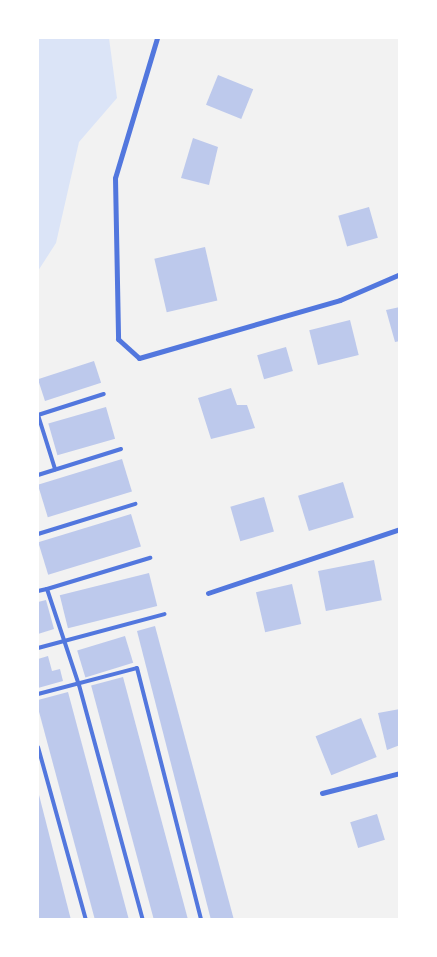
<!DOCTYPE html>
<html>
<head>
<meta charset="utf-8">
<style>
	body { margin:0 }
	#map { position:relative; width:437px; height:957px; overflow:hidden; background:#f2f2f2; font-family:"PT Sans",sans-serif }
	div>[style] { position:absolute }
	.green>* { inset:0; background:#dbe4f7 }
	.building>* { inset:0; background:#bdc9ec; transform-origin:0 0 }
	.service>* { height:4px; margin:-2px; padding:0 2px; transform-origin:2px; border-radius:2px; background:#5277de }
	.minor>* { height:5px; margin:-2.5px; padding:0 2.5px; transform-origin:2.5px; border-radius:2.5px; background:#5277de }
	span { translate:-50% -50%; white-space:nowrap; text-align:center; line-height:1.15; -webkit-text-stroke:4px #fff; paint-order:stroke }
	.frame { position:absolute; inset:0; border:39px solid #fff; pointer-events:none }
</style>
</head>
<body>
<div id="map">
	<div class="green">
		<div style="clip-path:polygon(38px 38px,109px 38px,117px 98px,79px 142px,56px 243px,38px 271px)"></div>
	</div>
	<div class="building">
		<div style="left:218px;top:75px;width:38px;height:32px;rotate:22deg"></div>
		<div style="clip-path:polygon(193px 138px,218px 147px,209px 185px,181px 178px)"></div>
		<div style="left:369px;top:207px;width:32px;height:32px;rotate:74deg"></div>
		<div style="left:205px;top:247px;width:55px;height:52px;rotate:77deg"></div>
		<div style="clip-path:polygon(400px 307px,400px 341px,395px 342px,386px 310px)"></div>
		<div style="left:350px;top:320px;width:36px;height:42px;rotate:76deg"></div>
		<div style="left:286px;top:347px;width:25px;height:30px;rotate:74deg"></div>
		<div style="left:94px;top:361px;width:23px;height:59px;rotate:72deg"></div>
		<div style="clip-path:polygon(231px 388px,237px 405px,247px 405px,255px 428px,211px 439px,198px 398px)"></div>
		<div style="left:106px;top:407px;width:33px;height:60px;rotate:74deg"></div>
		<div style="left:122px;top:459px;width:34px;height:88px;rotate:73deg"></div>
		<div style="left:343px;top:482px;width:37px;height:47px;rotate:73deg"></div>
		<div style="left:264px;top:497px;width:36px;height:35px;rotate:74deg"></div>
		<div style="left:131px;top:514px;width:34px;height:97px;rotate:73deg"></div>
		<div style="left:374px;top:560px;width:41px;height:57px;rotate:79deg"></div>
		<div style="left:149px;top:573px;width:34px;height:92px;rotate:76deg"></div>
		<div style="left:292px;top:584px;width:41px;height:37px;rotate:77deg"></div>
		<div style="clip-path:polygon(46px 600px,54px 629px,38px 634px,38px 602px)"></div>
		<div style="clip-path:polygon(155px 626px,234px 920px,211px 920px,137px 631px)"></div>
		<div style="left:125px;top:636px;width:28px;height:50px;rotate:73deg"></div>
		<div style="clip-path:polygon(48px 656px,52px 671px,60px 669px,63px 681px,38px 688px,38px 659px)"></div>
		<div style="left:123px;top:677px;width:251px;height:33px;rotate:75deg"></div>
		<div style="clip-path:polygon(68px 692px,129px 920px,95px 920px,38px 708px,38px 700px)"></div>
		<div style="clip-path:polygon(400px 709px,400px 745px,387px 750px,378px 713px)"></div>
		<div style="left:361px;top:718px;width:42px;height:49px;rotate:68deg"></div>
		<div style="clip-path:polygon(38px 791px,71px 920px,38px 920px)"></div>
		<div style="left:377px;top:814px;width:27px;height:28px;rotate:73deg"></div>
	</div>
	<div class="service">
		<div style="left:38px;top:415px;width:69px;rotate:-17.7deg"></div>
		<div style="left:38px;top:415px;width:57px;rotate:72.5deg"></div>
		<div style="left:38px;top:475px;width:87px;rotate:-17.4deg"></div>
		<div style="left:38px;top:534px;width:102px;rotate:-17.2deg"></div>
		<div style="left:47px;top:589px;width:108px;rotate:-16.8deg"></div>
		<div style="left:38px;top:591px;width:9px;rotate:-13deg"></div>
		<div style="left:47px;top:589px;width:101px;rotate:71.6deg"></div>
		<div style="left:79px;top:685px;width:244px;rotate:74.8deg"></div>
		<div style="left:38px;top:648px;width:131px;rotate:-15deg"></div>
		<div style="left:38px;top:694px;width:102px;rotate:-14.7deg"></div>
		<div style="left:137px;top:668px;width:260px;rotate:75.7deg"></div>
		<div style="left:38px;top:747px;width:180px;rotate:74.5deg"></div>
	</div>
	<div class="minor">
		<div style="left:157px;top:38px;width:146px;rotate:106.7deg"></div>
		<div style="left:115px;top:178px;width:161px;rotate:88.9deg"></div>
		<div style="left:118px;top:339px;width:28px;rotate:42deg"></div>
		<div style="left:139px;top:358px;width:209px;rotate:-16.1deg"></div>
		<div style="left:340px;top:300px;width:65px;rotate:-23.4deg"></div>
		<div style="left:208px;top:593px;width:202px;rotate:-18.4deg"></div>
		<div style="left:322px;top:793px;width:81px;rotate:-14.4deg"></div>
	</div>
	<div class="frame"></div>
</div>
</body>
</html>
